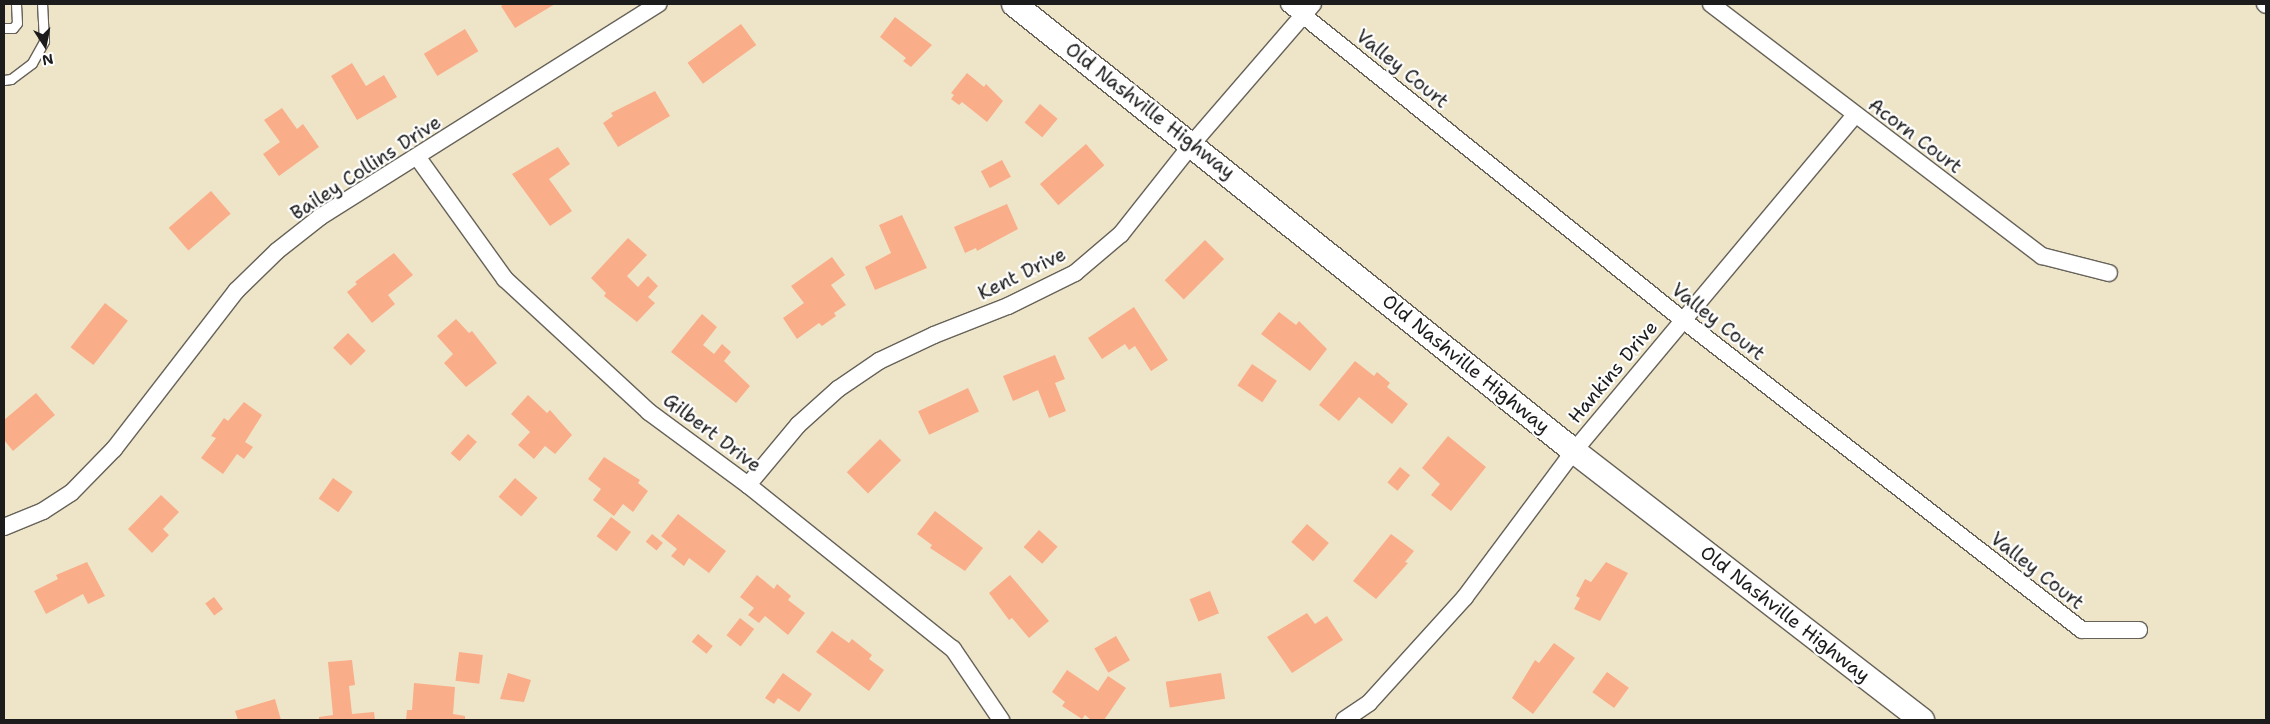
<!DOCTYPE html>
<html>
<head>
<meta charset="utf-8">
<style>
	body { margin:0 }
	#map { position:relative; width:2270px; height:724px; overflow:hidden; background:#eee5c9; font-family:"Shantell Sans",sans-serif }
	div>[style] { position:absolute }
	.building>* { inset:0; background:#faad89; transform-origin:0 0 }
	.roads { filter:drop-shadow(1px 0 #666259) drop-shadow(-1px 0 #666259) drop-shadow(0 1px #666259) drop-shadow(0 -1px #666259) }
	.service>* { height:9px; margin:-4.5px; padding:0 4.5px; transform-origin:4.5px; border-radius:4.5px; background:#fff }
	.minor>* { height:16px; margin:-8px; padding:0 8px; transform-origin:8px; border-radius:8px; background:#fff }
	.secondary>* { height:24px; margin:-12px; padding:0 12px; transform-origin:12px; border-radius:12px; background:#fff }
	span { translate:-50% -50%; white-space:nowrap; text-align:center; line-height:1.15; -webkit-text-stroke:4.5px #fff; paint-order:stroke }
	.street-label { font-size:19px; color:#1c1c1c }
	.frame { position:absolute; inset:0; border:5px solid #1c1c1c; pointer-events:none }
	.north { position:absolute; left:20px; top:20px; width:50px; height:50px; -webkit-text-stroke:4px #fff; paint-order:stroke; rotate:169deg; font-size:14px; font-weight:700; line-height:20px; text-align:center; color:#1c1c1c }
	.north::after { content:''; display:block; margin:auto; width:18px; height:22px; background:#1c1c1c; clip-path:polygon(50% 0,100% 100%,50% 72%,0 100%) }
</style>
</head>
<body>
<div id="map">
	<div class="building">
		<div style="clip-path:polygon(505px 4px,555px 4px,515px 28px,501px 6px)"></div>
		<div style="clip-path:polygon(895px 17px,932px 45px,911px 67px,903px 61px,906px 58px,880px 37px)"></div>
		<div style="left:741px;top:24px;width:26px;height:66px;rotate:54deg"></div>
		<div style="left:465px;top:29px;width:26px;height:48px;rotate:59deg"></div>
		<div style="clip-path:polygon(352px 63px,366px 86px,384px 75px,397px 97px,357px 120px,331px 76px)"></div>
		<div style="clip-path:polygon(967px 73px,984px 87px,986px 84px,1003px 101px,987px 122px,962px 102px,959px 105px,951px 99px,954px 95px,951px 93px)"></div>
		<div style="clip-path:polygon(655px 91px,670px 116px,618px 147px,603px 123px,613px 116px,611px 113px)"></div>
		<div style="left:1040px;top:104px;width:23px;height:24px;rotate:40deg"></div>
		<div style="clip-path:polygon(282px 108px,297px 129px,303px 124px,319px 147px,279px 176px,263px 154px,280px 142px,264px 120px)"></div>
		<div style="left:1086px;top:144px;width:28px;height:61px;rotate:49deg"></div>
		<div style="clip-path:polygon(558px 147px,570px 164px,549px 179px,572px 211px,550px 226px,512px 174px)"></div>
		<div style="left:1002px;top:160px;width:19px;height:24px;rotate:62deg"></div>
		<div style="left:211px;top:191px;width:30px;height:56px;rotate:49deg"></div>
		<div style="clip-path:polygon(1007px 204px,1018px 229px,977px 251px,976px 248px,965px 253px,954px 227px)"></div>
		<div style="clip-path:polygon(902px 215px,927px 268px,875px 290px,865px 267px,891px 253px,879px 225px)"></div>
		<div style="clip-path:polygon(628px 238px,647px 255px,627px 276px,638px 287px,648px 276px,658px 286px,648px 297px,655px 303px,637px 322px,604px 296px,606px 293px,591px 278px)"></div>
		<div style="left:1205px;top:240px;width:27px;height:57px;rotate:45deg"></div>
		<div style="clip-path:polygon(394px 253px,413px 275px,388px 295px,395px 304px,372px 323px,347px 292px,357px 284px,355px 282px)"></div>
		<div style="clip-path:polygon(832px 257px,845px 275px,831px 285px,846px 305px,834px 313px,836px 316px,822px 326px,819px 323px,797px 339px,783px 318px,804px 303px,791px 286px)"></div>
		<div style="left:105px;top:303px;width:29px;height:56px;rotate:38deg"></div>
		<div style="clip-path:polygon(1134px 307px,1168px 360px,1151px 371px,1135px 346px,1129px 350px,1125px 344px,1102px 359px,1088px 338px)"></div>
		<div style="clip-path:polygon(1279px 312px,1296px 325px,1299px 321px,1327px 349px,1310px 371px,1261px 334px)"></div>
		<div style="clip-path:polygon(702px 314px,717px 327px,703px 345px,714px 354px,722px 344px,731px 352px,724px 361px,750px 386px,736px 403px,671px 352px)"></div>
		<div style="clip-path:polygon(456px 319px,469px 333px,472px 331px,497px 363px,466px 387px,444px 363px,453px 354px,437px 336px)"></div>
		<div style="left:348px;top:333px;width:25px;height:21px;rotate:45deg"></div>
		<div style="clip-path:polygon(1055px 355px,1065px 379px,1055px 383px,1066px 411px,1049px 418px,1038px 390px,1013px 401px,1003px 376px)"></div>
		<div style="clip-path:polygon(1355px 361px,1374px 376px,1377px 372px,1390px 383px,1387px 387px,1408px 404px,1392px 424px,1359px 397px,1339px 421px,1319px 405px)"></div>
		<div style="left:1252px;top:364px;width:30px;height:26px;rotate:34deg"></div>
		<div style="left:968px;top:388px;width:26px;height:55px;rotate:65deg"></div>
		<div style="clip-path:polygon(36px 393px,55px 415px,13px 451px,4px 440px,4px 420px)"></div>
		<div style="clip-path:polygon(528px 395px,547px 413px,550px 410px,572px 435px,555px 454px,545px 446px,534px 459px,518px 445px,530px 432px,511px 414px)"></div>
		<div style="clip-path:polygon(244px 402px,262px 415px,245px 442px,253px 447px,244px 459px,237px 454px,223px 474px,201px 458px,216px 438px,211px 436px,224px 418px,228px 421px)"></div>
		<div style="left:468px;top:434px;width:12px;height:26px;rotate:42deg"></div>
		<div style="clip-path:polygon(1448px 436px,1486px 467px,1451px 511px,1431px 495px,1440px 484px,1422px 468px)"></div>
		<div style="left:880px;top:439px;width:30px;height:47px;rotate:45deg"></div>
		<div style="clip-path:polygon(604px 457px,640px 480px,638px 483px,648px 491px,633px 512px,623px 504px,614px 516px,593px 500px,601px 489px,588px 479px)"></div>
		<div style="left:1400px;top:467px;width:13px;height:20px;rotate:39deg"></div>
		<div style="left:333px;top:478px;width:24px;height:25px;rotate:35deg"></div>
		<div style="left:515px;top:478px;width:30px;height:25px;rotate:41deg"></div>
		<div style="clip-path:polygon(161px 495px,179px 512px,163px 529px,169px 535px,152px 553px,128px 529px)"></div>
		<div style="clip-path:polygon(935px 511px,983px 548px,965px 571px,930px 548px,932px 545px,917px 534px)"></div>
		<div style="clip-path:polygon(678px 514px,726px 551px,709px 573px,689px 558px,684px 566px,671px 556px,677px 549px,661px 536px)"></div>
		<div style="left:611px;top:517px;width:25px;height:24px;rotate:37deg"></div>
		<div style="left:1307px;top:524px;width:29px;height:24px;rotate:41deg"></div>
		<div style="left:1039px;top:530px;width:25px;height:23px;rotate:42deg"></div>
		<div style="left:652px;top:534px;width:14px;height:10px;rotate:39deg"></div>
		<div style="clip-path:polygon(1391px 534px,1414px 551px,1405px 562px,1408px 563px,1376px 599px,1353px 581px)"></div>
		<div style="clip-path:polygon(87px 562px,105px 596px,88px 604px,83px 594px,46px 614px,34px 591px,58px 579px,56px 575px)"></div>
		<div style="clip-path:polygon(1606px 562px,1628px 573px,1600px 621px,1574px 609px,1580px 598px,1576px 596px,1585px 579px,1591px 582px)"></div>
		<div style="clip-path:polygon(757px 575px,774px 589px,777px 584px,791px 596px,788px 600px,805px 613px,788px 635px,765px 616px,759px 623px,748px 615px,754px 608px,740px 597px)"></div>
		<div style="clip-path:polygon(1010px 575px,1049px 621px,1029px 638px,1012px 618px,1009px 620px,989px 593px)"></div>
		<div style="left:1210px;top:591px;width:24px;height:22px;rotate:68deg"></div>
		<div style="left:214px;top:597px;width:15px;height:11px;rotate:53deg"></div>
		<div style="clip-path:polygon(1307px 613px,1315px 624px,1327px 616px,1343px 640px,1292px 673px,1267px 637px)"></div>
		<div style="left:740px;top:618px;width:18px;height:22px;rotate:38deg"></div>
		<div style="clip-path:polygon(832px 631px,849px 643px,852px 639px,872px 655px,869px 659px,884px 670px,869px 691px,816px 652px)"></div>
		<div style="left:698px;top:634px;width:19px;height:10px;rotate:39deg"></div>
		<div style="left:1116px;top:636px;width:28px;height:25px;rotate:60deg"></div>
		<div style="clip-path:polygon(1554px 643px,1575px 658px,1533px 714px,1512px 698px,1535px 660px,1539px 663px)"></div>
		<div style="left:459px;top:652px;width:24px;height:29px;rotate:7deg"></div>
		<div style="clip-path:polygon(352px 660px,355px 685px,349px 686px,352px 714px,374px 712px,375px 720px,319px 720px,319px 717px,333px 715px,328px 662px)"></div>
		<div style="clip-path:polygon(1067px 670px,1098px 691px,1108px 676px,1126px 688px,1104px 720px,1091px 720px,1085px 715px,1082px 719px,1062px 706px,1065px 702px,1052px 692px)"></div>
		<div style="left:1607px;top:672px;width:27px;height:25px;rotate:36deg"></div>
		<div style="clip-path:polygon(508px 673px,531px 680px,524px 702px,500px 699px)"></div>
		<div style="clip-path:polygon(783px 673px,812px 694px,799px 712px,778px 698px,774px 704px,765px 698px)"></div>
		<div style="left:1221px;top:673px;width:26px;height:56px;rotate:81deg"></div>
		<div style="clip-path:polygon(414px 683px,455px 687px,453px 714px,465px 716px,465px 720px,406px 720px,407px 710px,412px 710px)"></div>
		<div style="clip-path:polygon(275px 699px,281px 720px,238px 720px,235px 711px)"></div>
	</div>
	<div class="roads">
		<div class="service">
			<div style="left:4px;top:28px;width:9px"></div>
			<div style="left:13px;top:28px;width:6px;rotate:-51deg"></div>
			<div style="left:17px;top:23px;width:19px;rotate:-93deg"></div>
			<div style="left:4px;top:80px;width:7px;rotate:-8deg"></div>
			<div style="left:11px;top:79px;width:26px;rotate:-37deg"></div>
			<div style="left:32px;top:63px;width:25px;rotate:-61deg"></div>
			<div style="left:44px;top:41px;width:37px;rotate:-93deg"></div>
		</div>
		<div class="minor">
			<div style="left:1289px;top:4px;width:505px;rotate:38.73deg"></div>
			<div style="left:1683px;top:320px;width:505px;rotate:37.85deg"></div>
			<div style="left:2082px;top:630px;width:57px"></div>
			<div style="left:1711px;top:4px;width:416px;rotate:37.3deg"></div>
			<div style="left:2042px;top:256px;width:69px;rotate:14.2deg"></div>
			<div style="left:2265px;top:4px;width:1px;rotate:45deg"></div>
			<div style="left:418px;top:158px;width:149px;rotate:54.3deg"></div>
			<div style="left:505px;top:279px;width:196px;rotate:42.7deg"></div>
			<div style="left:649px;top:412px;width:123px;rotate:36.4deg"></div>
			<div style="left:748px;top:485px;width:263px;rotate:38.7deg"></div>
			<div style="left:953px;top:649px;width:86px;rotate:55.9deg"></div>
			<div style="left:748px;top:485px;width:78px;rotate:-50.2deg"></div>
			<div style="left:798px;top:425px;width:54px;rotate:-42deg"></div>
			<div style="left:838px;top:389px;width:50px;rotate:-34.3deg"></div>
			<div style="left:879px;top:361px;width:61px;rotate:-25.3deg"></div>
			<div style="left:934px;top:335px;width:79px;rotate:-21.4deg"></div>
			<div style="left:1008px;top:306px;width:75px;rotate:-26.2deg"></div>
			<div style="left:1075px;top:273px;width:60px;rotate:-40.3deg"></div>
			<div style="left:1121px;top:234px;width:115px;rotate:-51.7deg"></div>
			<div style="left:1192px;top:144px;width:185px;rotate:-49.2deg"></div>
			<div style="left:4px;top:527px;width:42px;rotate:-22.3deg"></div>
			<div style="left:43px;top:511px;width:33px;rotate:-33deg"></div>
			<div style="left:71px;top:493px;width:62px;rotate:-45.7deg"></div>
			<div style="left:114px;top:449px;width:200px;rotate:-52.3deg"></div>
			<div style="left:236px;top:291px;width:57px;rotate:-44.3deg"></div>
			<div style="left:277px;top:251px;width:55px;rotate:-38.3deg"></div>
			<div style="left:320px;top:217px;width:400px;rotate:-32.2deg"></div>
			<div style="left:1344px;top:720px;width:30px;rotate:-34deg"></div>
			<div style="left:1369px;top:703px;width:143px;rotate:-47.8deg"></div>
			<div style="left:1465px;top:597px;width:182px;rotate:-53.3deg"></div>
			<div style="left:1574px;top:451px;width:438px;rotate:-50.1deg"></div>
		</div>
		<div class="secondary">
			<div style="left:1014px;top:4px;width:717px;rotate:38.6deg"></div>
			<div style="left:1574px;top:451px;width:440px;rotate:37.7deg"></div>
		</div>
	</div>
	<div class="street-label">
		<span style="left:1402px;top:69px;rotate:39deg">Valley Court</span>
		<span style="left:1150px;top:111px;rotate:38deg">Old Nashville Highway</span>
		<span style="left:1915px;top:136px;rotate:37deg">Acorn Court</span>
		<span style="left:366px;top:168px;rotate:-33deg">Bailey Collins Drive</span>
		<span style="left:1022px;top:274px;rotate:-26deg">Kent Drive</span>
		<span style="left:1718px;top:322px;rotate:38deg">Valley Court</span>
		<span style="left:1466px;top:364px;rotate:39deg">Old Nashville Highway</span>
		<span style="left:1613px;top:372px;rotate:-50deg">Hankins Drive</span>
		<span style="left:712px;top:433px;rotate:37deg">Gilbert Drive</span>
		<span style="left:2037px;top:571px;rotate:38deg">Valley Court</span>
		<span style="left:1785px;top:614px;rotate:38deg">Old Nashville Highway</span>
	</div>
	<div class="frame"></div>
	<div class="north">N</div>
</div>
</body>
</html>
